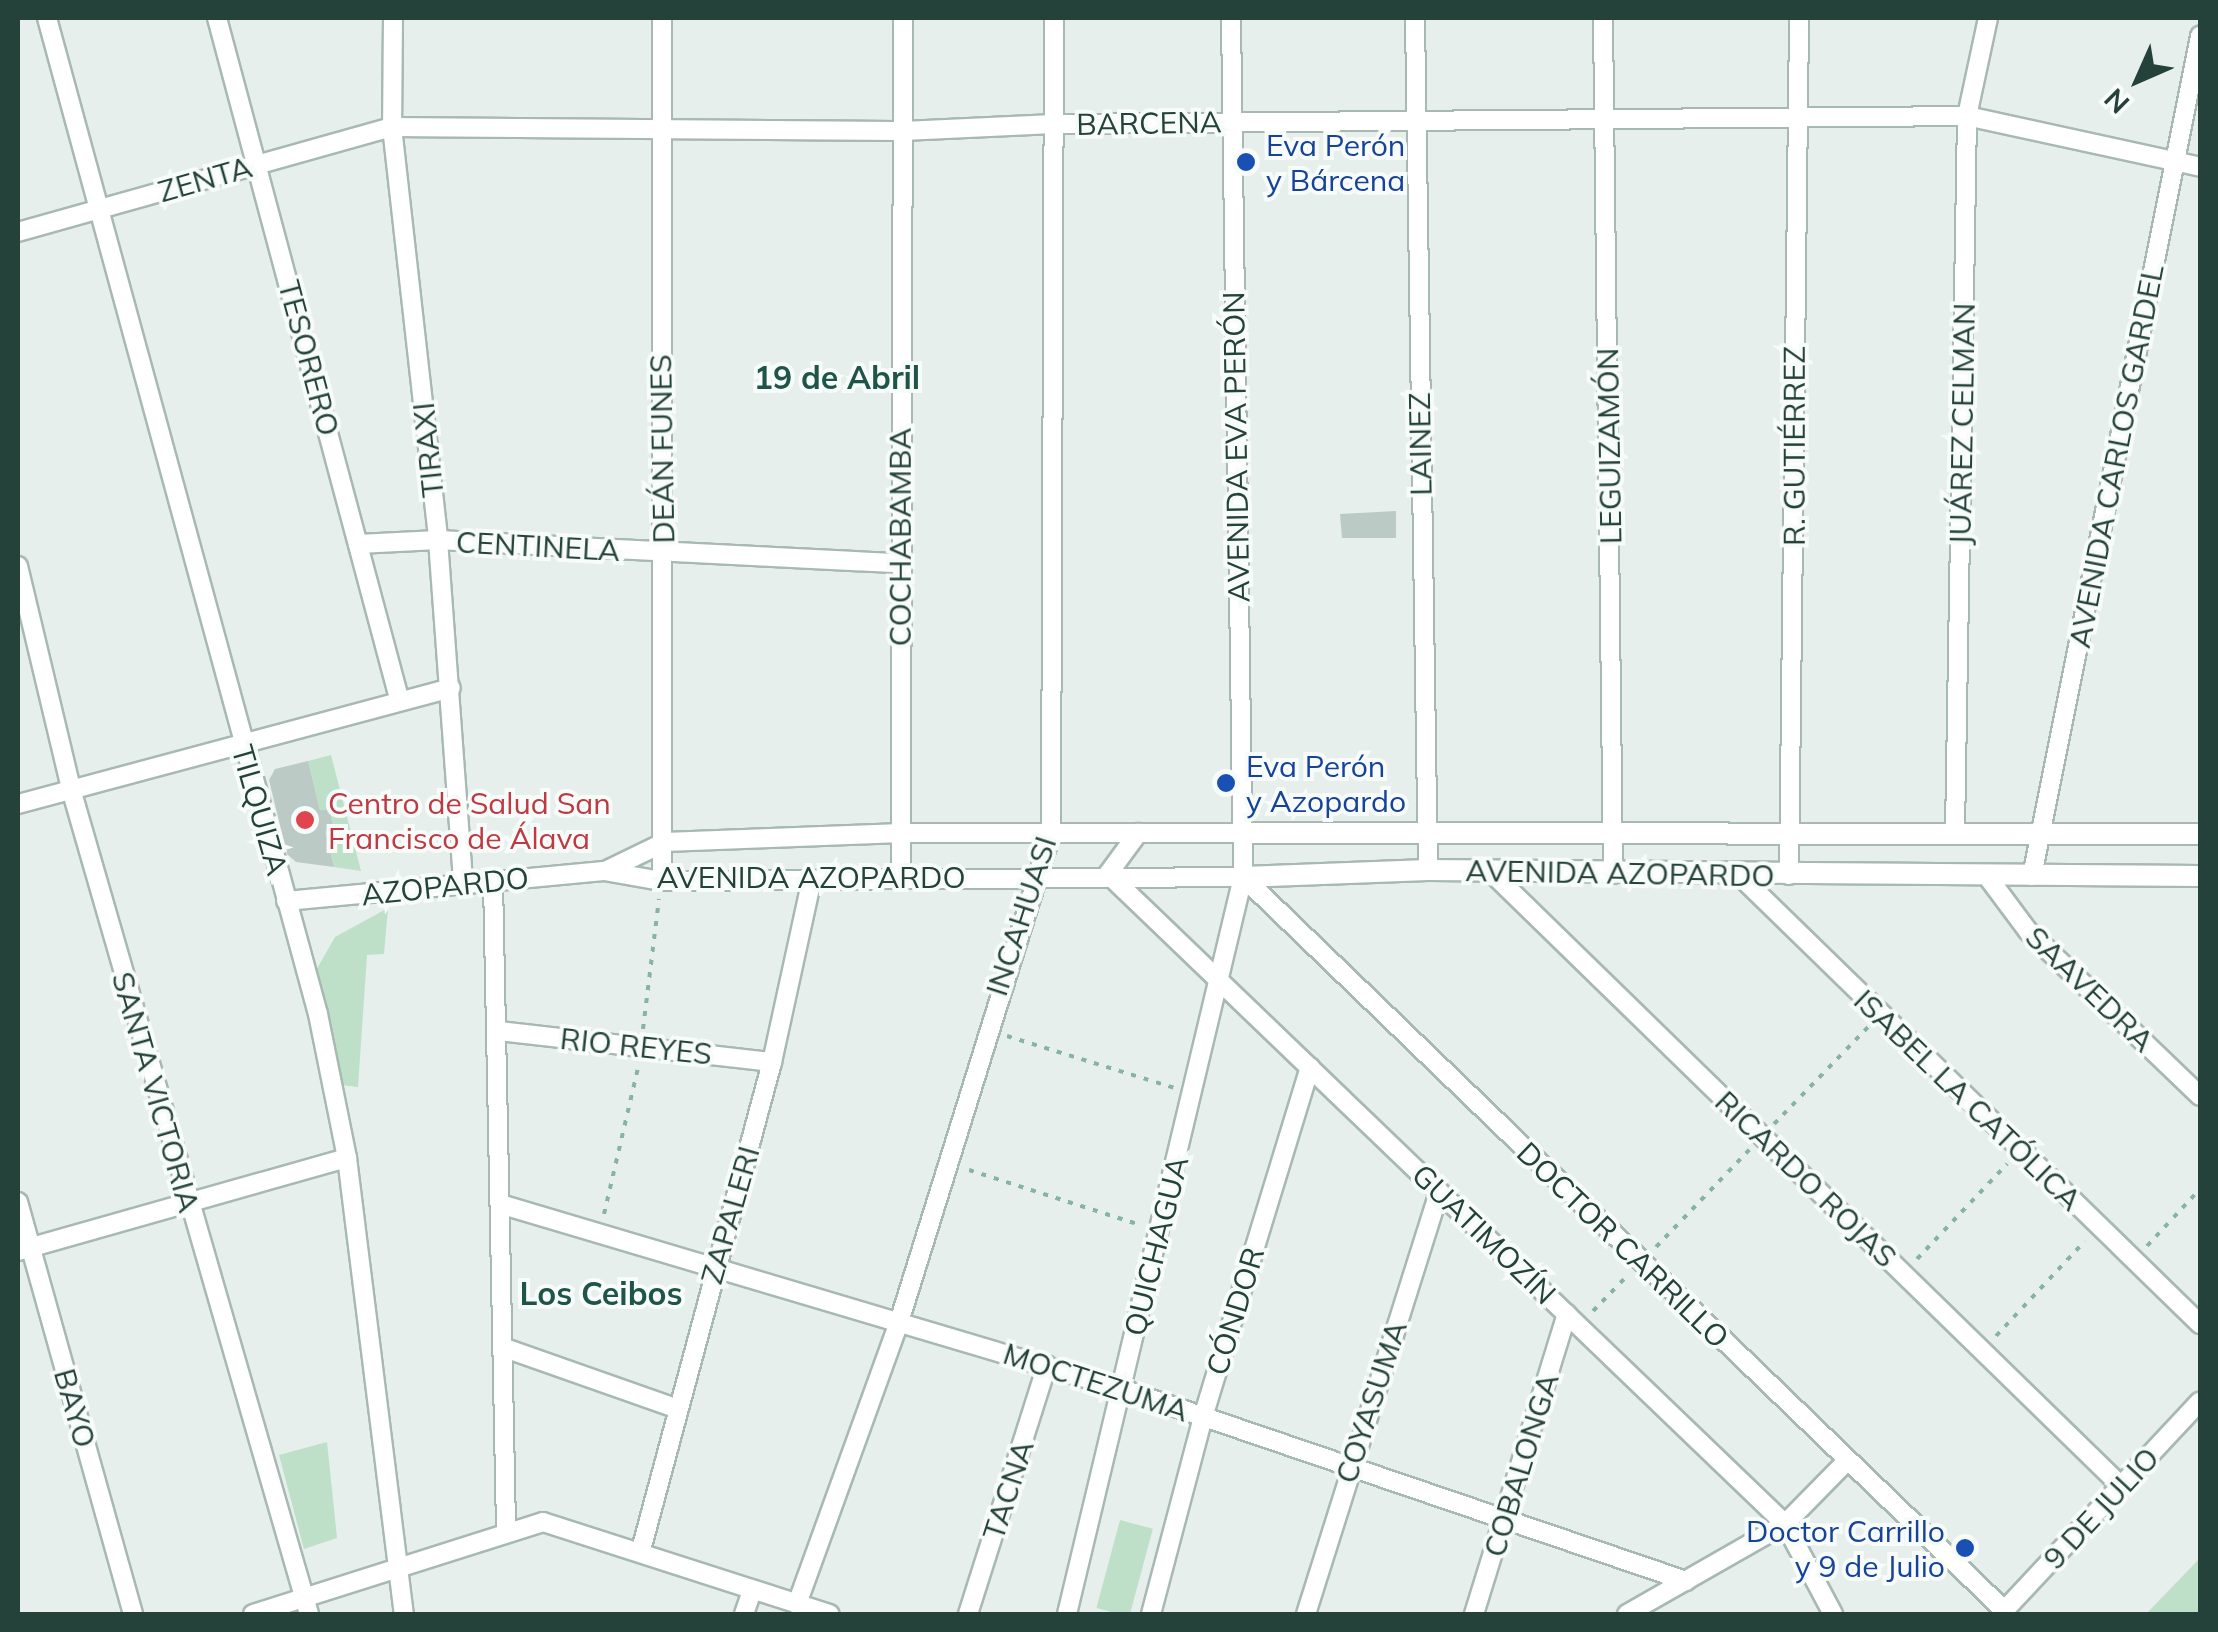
<!DOCTYPE html>
<html>
<head>
<meta charset="utf-8">
<style>
	body { margin:0 }
	#map { position:relative; width:2218px; height:1632px; overflow:hidden; background:#e6efeb; font-family:Mulish,sans-serif }
	div>[style] { position:absolute }
	.green>* { inset:0; background:#bfe0c8; transform-origin:0 0 }
	.building>* { inset:0; background:#bbcac4 }
	.path>* { height:4px; margin-top:-2px; transform-origin:0; background:repeating-linear-gradient(90deg,#86b3a5 0 5px,transparent 0 13px) }
	.roads { filter:drop-shadow(2px 0 #a8b8b2) drop-shadow(-2px 0 #a8b8b2) drop-shadow(0 2px #a8b8b2) drop-shadow(0 -2px #a8b8b2) }
	.minor>* { height:18px; margin:-9px; padding:0 9px; transform-origin:9px; border-radius:9px; background:#fff }
	.tertiary>* { height:20px; margin:-10px; padding:0 10px; transform-origin:10px; border-radius:10px; background:#fff }
	.dots>* { width:28px; height:28px; translate:-50% -50%; box-sizing:border-box; border:5px solid #f7fbf9; border-radius:50% }
	span { translate:-50% -50%; white-space:nowrap; text-align:center; line-height:1.15; -webkit-text-stroke:8px #f7fbf9; paint-order:stroke }
	.street-label { font-size:30px; color:#24423a }
	.transit-label { font-size:30px; color:#164399 }
	.left { translate:0 -50%; text-align:left }
	.right { translate:-100% -50%; text-align:right }
	.health-label { font-size:30px; color:#be3a42 }
	.neighbourhood-label { font-size:32px; color:#1f5548; font-weight:700 }
	.frame { position:absolute; inset:0; border:20px solid #24423a; pointer-events:none }
	.north { position:absolute; left:2088px; top:30px; width:100px; height:100px; -webkit-text-stroke:8px #f7fbf9; paint-order:stroke; rotate:225deg; font-size:28px; font-weight:700; line-height:40px; text-align:center; color:#24423a }
	.north::after { content:''; display:block; margin:auto; width:35px; height:45px; background:#24423a; clip-path:polygon(50% 0,100% 100%,50% 72%,0 100%) }
</style>
</head>
<body>
<div id="map">
	<div class="green">
		<div style="clip-path:polygon(331px 755px,361px 871px,334px 867px,325px 831px,334px 829px,329px 811px,320px 810px,308px 761px)"></div>
		<div style="clip-path:polygon(388px 908px,384px 954px,367px 955px,358px 1087px,334px 1084px,315px 972px,335px 937px)"></div>
		<div style="clip-path:polygon(327px 1442px,337px 1538px,304px 1549px,279px 1455px)"></div>
		<div style="left:1120px;top:1520px;width:34px;height:91px;rotate:15deg"></div>
		<div style="clip-path:polygon(2200px 1558px,2200px 1614px,2146px 1614px)"></div>
	</div>
	<div class="building">
		<div style="clip-path:polygon(1396px 511px,1396px 538px,1342px 538px,1340px 514px)"></div>
		<div style="clip-path:polygon(308px 761px,320px 810px,329px 810px,334px 829px,325px 831px,334px 867px,296px 862px,287px 854px,269px 780px,275px 769px)"></div>
	</div>
	<div class="path">
		<div style="left:643px;top:1029px;width:131px;rotate:-83deg"></div>
		<div style="left:1007px;top:1036px;width:176px;rotate:17.2deg"></div>
		<div style="left:1774px;top:1124px;width:135px;rotate:-45.9deg"></div>
		<div style="left:969px;top:1170px;width:180px;rotate:17.8deg"></div>
		<div style="left:604px;top:1214px;width:150px;rotate:-76.9deg"></div>
		<div style="left:2147px;top:1246px;width:78px;rotate:-47.1deg"></div>
		<div style="left:1656px;top:1247px;width:136px;rotate:-46.2deg"></div>
		<div style="left:1917px;top:1259px;width:131px;rotate:-46.5deg"></div>
		<div style="left:1593px;top:1311px;width:50px;rotate:-45.8deg"></div>
		<div style="left:1996px;top:1336px;width:130px;rotate:-46.9deg"></div>
	</div>
	<div class="roads">
		<div class="minor">
			<div style="left:47px;top:18px;width:1032px;rotate:74.78deg"></div>
			<div style="left:318px;top:1014px;width:147px;rotate:78.6deg"></div>
			<div style="left:347px;top:1158px;width:460px;rotate:82.9deg"></div>
			<div style="left:217px;top:18px;width:704px;rotate:75.02deg"></div>
			<div style="left:393px;top:18px;width:109px;rotate:90.5deg"></div>
			<div style="left:392px;top:127px;width:416px;rotate:83.6deg"></div>
			<div style="left:438px;top:540px;width:343px;rotate:85.8deg"></div>
			<div style="left:1415px;top:18px;width:852px;rotate:89.13deg"></div>
			<div style="left:1603px;top:18px;width:856px;rotate:89.33deg"></div>
			<div style="left:18px;top:232px;width:388px;rotate:-15.7deg"></div>
			<div style="left:392px;top:127px;width:511px;rotate:0.45deg"></div>
			<div style="left:903px;top:131px;width:151px;rotate:-2.7deg"></div>
			<div style="left:1054px;top:124px;width:913px;rotate:-0.5deg"></div>
			<div style="left:1967px;top:116px;width:239px;rotate:12.3deg"></div>
			<div style="left:358px;top:544px;width:80px;rotate:-2.9deg"></div>
			<div style="left:438px;top:540px;width:461px;rotate:2.9deg"></div>
			<div style="left:18px;top:566px;width:229px;rotate:76.6deg"></div>
			<div style="left:71px;top:789px;width:859px;rotate:73.91deg"></div>
			<div style="left:18px;top:804px;width:448px;rotate:-15deg"></div>
			<div style="left:1955px;top:832px;width:716px;rotate:-89.04deg"></div>
			<div style="left:1967px;top:116px;width:100px;rotate:-77.9deg"></div>
			<div style="left:605px;top:871px;width:67px;rotate:-25.8deg"></div>
			<div style="left:665px;top:842px;width:237px;rotate:-2.2deg"></div>
			<div style="left:902px;top:833px;width:340px"></div>
			<div style="left:1491px;top:872px;width:880px;rotate:44.26deg"></div>
			<div style="left:1108px;top:874px;width:939px;rotate:43.83deg"></div>
			<div style="left:1785px;top:1524px;width:102px;rotate:61.9deg"></div>
			<div style="left:1108px;top:874px;width:51px;rotate:-53.8deg"></div>
			<div style="left:1738px;top:874px;width:645px;rotate:44.25deg"></div>
			<div style="left:1789px;top:875px;width:857px;rotate:-89.33deg"></div>
			<div style="left:1987px;top:876px;width:69px;rotate:53.3deg"></div>
			<div style="left:2028px;top:931px;width:238px;rotate:43.8deg"></div>
			<div style="left:2032px;top:876px;width:857px;rotate:-78.69deg"></div>
			<div style="left:901px;top:877px;width:859px;rotate:-89.87deg"></div>
			<div style="left:1243px;top:877px;width:1058px;rotate:43.93deg"></div>
			<div style="left:493px;top:880px;width:650px;rotate:88.85deg"></div>
			<div style="left:662px;top:881px;width:863px;rotate:-90deg"></div>
			<div style="left:286px;top:901px;width:319px;rotate:-5.4deg"></div>
			<div style="left:604px;top:871px;width:59px;rotate:9.8deg"></div>
			<div style="left:662px;top:881px;width:581px;rotate:-0.39deg"></div>
			<div style="left:499px;top:1031px;width:275px;rotate:6.5deg"></div>
			<div style="left:18px;top:1202px;width:428px;rotate:74.4deg"></div>
			<div style="left:500px;top:1204px;width:649px;rotate:16.56deg"></div>
			<div style="left:1122px;top:1389px;width:596px;rotate:18.8deg"></div>
			<div style="left:18px;top:1251px;width:342px;rotate:-15.8deg"></div>
			<div style="left:502px;top:1347px;width:183px;rotate:19.4deg"></div>
			<div style="left:641px;top:1550px;width:505px;rotate:-74.97deg"></div>
			<div style="left:772px;top:1062px;width:187px;rotate:-77.7deg"></div>
			<div style="left:797px;top:1604px;width:303px;rotate:-70.1deg"></div>
			<div style="left:900px;top:1319px;width:508px;rotate:-72.71deg"></div>
			<div style="left:1051px;top:834px;width:816px;rotate:-89.79deg"></div>
			<div style="left:253px;top:1614px;width:304px;rotate:-17.6deg"></div>
			<div style="left:543px;top:1522px;width:301px;rotate:17.8deg"></div>
			<div style="left:744px;top:1614px;width:24px;rotate:-71deg"></div>
			<div style="left:968px;top:1614px;width:261px;rotate:-72.4deg"></div>
			<div style="left:1067px;top:1614px;width:758px;rotate:-76.57deg"></div>
			<div style="left:1243px;top:877px;width:859px;rotate:-90.8deg"></div>
			<div style="left:1151px;top:1614px;width:204px;rotate:-75.2deg"></div>
			<div style="left:1203px;top:1417px;width:366px;rotate:-73deg"></div>
			<div style="left:1306px;top:1614px;width:443px;rotate:-72.5deg"></div>
			<div style="left:1474px;top:1614px;width:314px;rotate:-72.8deg"></div>
			<div style="left:1627px;top:1614px;width:182px;rotate:-29.7deg"></div>
			<div style="left:1785px;top:1524px;width:88px;rotate:-45.5deg"></div>
			<div style="left:2001px;top:1614px;width:291px;rotate:-46.9deg"></div>
		</div>
		<div class="tertiary">
			<div style="left:1242px;top:833px;width:958px;rotate:0.06deg"></div>
			<div style="left:1243px;top:877px;width:185px;rotate:-2.2deg"></div>
			<div style="left:1428px;top:870px;width:772px;rotate:0.45deg"></div>
		</div>
	</div>
	<div class="dots">
		<div style="left:1246px;top:162px;background:#1a4fb4"></div>
		<div style="left:1226px;top:783px;background:#1a4fb4"></div>
		<div style="left:305px;top:820px;background:#e0444e"></div>
		<div style="left:1965px;top:1548px;background:#1a4fb4"></div>
	</div>
	<div class="street-label">
		<span style="left:1149px;top:123px;rotate:-1deg">BARCENA</span>
		<span style="left:205px;top:179px;rotate:-16deg">ZENTA</span>
		<span style="left:309px;top:358px;rotate:75deg">TESORERO</span>
		<span style="left:1962px;top:424px;rotate:-89deg">JUÁREZ CELMAN</span>
		<span style="left:1420px;top:444px;rotate:-91deg">LAINEZ</span>
		<span style="left:1609px;top:446px;rotate:-91deg">LEGUIZAMÓN</span>
		<span style="left:1794px;top:446px;rotate:-90deg">R. GUTIÉRREZ</span>
		<span style="left:1236px;top:447px;rotate:-91deg">AVENIDA EVA PERÓN</span>
		<span style="left:662px;top:449px;rotate:-91deg">DEÁN FUNES</span>
		<span style="left:428px;top:450px;rotate:-96deg">TIRAXI</span>
		<span style="left:2116px;top:456px;rotate:-79deg">AVENIDA CARLOS GARDEL</span>
		<span style="left:900px;top:537px;rotate:-90deg">COCHABAMBA</span>
		<span style="left:538px;top:546px;rotate:3deg">CENTINELA</span>
		<span style="left:260px;top:810px;rotate:74deg">TILQUIZA</span>
		<span style="left:1620px;top:873px;rotate:1deg">AVENIDA AZOPARDO</span>
		<span style="left:811px;top:877px">AVENIDA AZOPARDO</span>
		<span style="left:445px;top:886px;rotate:-6deg">AZOPARDO</span>
		<span style="left:1021px;top:916px;rotate:-72deg">INCAHUASI</span>
		<span style="left:2090px;top:989px;rotate:44deg">SAAVEDRA</span>
		<span style="left:636px;top:1046px;rotate:6deg">RIO REYES</span>
		<span style="left:156px;top:1092px;rotate:74deg">SANTA VICTORIA</span>
		<span style="left:1968px;top:1100px;rotate:44deg">ISABEL LA CATÓLICA</span>
		<span style="left:1806px;top:1179px;rotate:44deg">RICARDO ROJAS</span>
		<span style="left:730px;top:1215px;rotate:-74deg">ZAPALERI</span>
		<span style="left:1484px;top:1234px;rotate:44deg">GUATIMOZÍN</span>
		<span style="left:1623px;top:1245px;rotate:44deg">DOCTOR CARRILLO</span>
		<span style="left:1156px;top:1246px;rotate:-76deg">QUICHAGUA</span>
		<span style="left:1235px;top:1311px;rotate:-73deg">CÓNDOR</span>
		<span style="left:1096px;top:1382px;rotate:18deg">MOCTEZUMA</span>
		<span style="left:1371px;top:1402px;rotate:-72deg">COYASUMA</span>
		<span style="left:75px;top:1408px;rotate:74deg">BAYO</span>
		<span style="left:1521px;top:1465px;rotate:-73deg">COBALONGA</span>
		<span style="left:1008px;top:1490px;rotate:-72deg">TACNA</span>
		<span style="left:2101px;top:1508px;rotate:-47deg">9 DE JULIO</span>
	</div>
	<div class="transit-label">
		<span class="left" style="left:1266px;top:162px">Eva Perón<br>y Bárcena</span>
		<span class="left" style="left:1246px;top:783px">Eva Perón<br>y Azopardo</span>
		<span class="right" style="left:1945px;top:1548px">Doctor Carrillo<br>y 9 de Julio</span>
	</div>
	<div class="health-label">
		<span class="left" style="left:328px;top:820px">Centro de Salud San<br>Francisco de Álava</span>
	</div>
	<div class="neighbourhood-label">
		<span style="left:837px;top:377px">19 de Abril</span>
		<span style="left:601px;top:1293px">Los Ceibos</span>
	</div>
	<div class="frame"></div>
	<div class="north">N</div>
</div>
</body>
</html>
